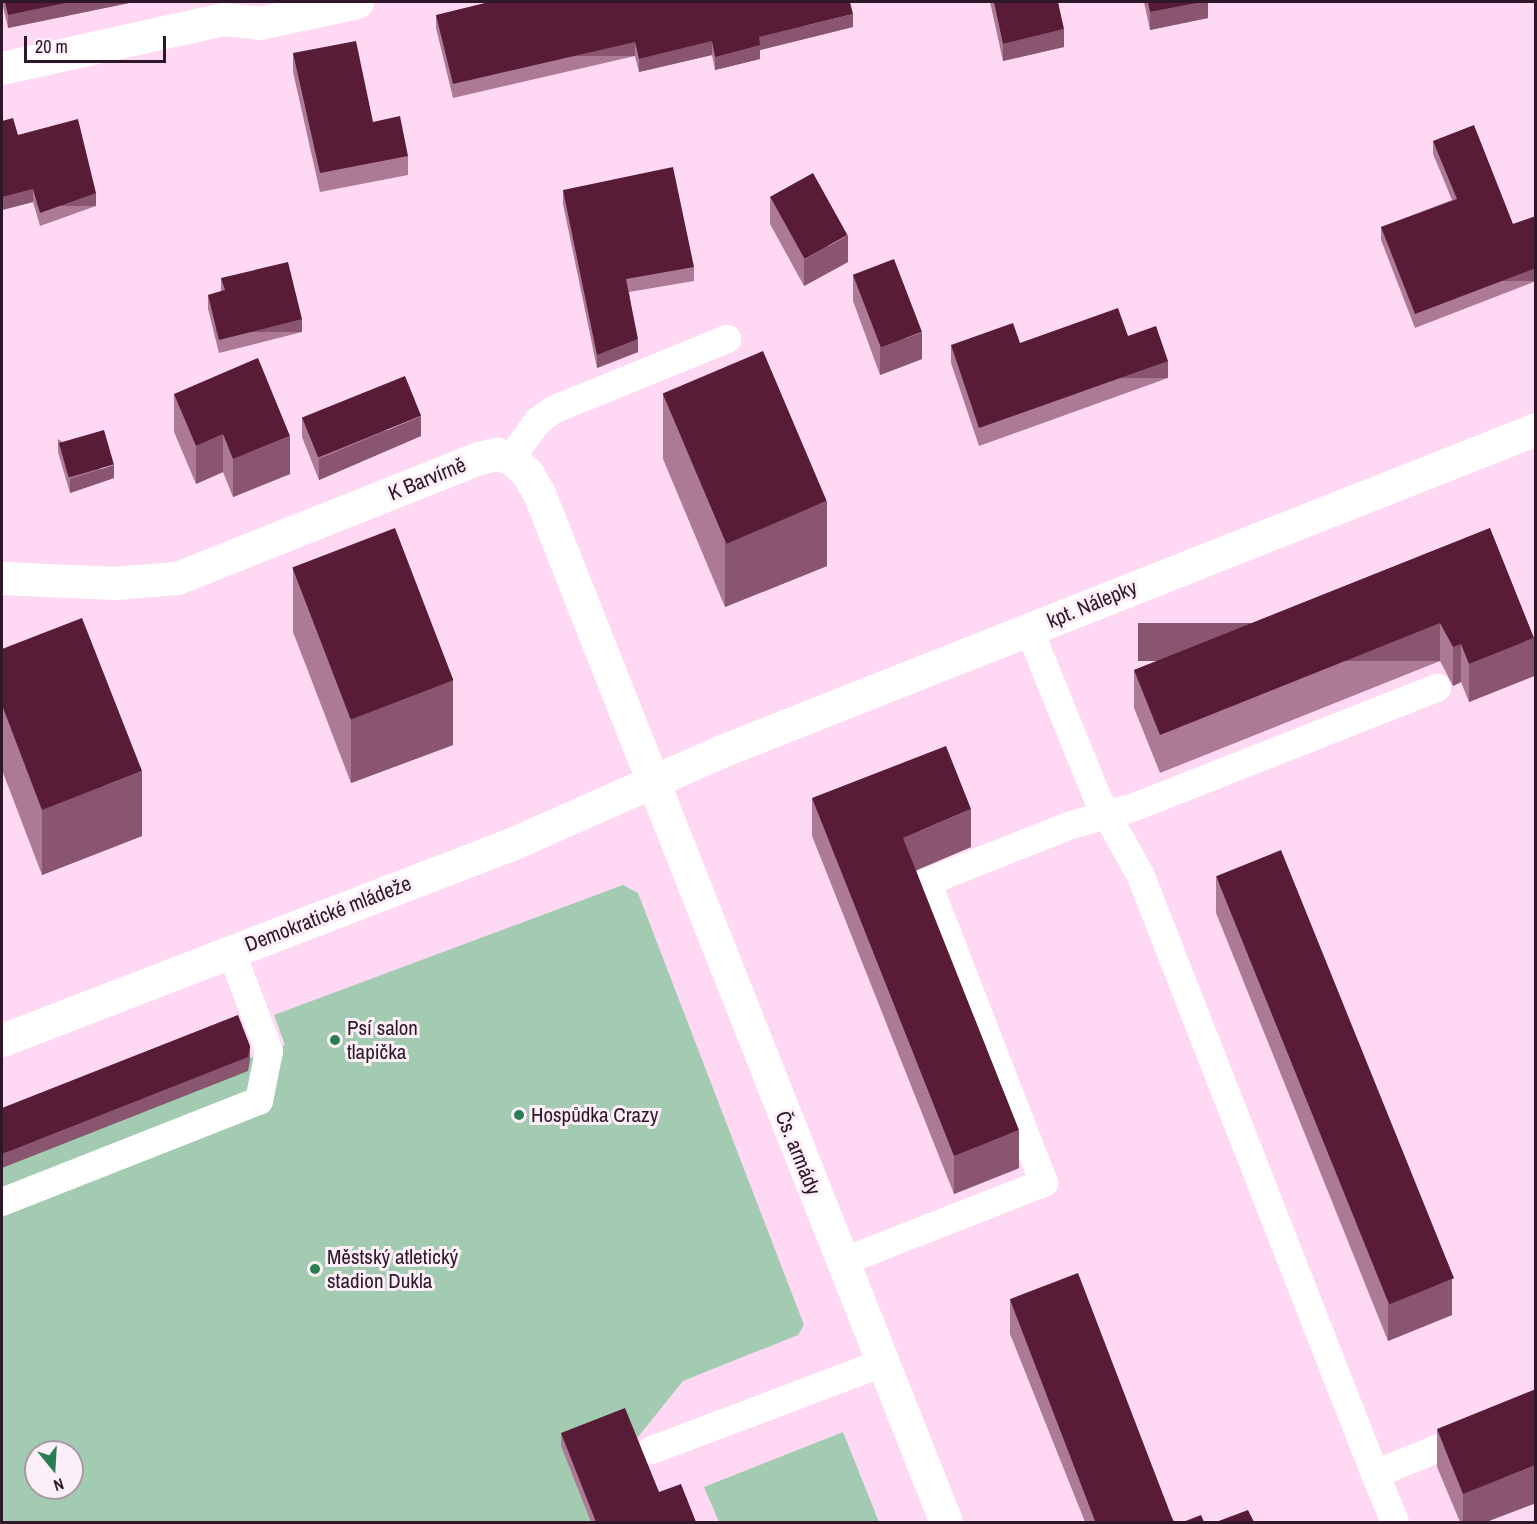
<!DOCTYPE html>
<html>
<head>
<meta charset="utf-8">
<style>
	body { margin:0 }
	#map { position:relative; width:1537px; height:1524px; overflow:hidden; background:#ffd9f4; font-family:"Archivo Narrow",sans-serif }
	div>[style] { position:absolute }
	.green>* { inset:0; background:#a3cbb1 }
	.service>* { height:28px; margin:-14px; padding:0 14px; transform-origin:14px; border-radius:14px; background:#fff }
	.minor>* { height:33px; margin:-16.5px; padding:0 16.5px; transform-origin:16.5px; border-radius:16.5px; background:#fff }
	.wall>* { inset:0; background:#ac7a95 }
	.shaded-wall>* { inset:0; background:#8a556f; transform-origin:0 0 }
	.building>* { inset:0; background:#581c36; transform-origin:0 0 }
	.dots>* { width:16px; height:16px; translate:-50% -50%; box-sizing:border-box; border:3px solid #fceff8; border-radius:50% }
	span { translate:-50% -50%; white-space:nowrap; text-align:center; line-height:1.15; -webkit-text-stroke:6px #fceff8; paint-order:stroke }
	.street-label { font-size:21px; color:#2d1728 }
	.poi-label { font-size:21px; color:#2d1728 }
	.left { translate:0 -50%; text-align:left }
	.frame { position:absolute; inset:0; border:3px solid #2d1728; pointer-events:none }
	.north { position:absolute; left:24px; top:1440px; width:60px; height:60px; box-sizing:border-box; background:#fceff8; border:2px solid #a999a5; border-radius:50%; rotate:162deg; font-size:16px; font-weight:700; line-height:24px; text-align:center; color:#2d1728 }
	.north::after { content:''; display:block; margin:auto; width:21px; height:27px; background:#297e51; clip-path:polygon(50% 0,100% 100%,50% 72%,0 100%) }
	.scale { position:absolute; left:24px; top:36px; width:142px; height:27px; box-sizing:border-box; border:3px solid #2d1728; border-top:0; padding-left:8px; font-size:18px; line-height:21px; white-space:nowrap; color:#2d1728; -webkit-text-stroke:4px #fceff8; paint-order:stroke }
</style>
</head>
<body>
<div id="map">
	<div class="green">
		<div style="clip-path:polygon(evenodd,623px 885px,638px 893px,804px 1325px,798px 1335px,683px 1381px,634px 1442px,659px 1505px,691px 1522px,2px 1522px,2px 1122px,250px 1058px,285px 1045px,274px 1015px,623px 885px,36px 1452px,72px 1452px,72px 1488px,36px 1488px,36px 1452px)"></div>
		<div style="clip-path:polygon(843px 1432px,879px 1522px,719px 1522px,704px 1487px)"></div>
	</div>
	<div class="service">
		<div style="left:511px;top:458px;width:46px;rotate:-53.9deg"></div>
		<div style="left:538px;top:421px;width:19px;rotate:-36deg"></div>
		<div style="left:553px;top:410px;width:188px;rotate:-22.2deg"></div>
		<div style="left:1029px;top:629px;width:183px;rotate:67.9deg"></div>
		<div style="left:1098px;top:799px;width:86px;rotate:60.8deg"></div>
		<div style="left:1140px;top:874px;width:644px;rotate:68.61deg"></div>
		<div style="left:2px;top:1202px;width:276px;rotate:-21.5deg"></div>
		<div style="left:259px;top:1101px;width:51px;rotate:-78.7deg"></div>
		<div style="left:269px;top:1051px;width:107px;rotate:-110.8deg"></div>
		<div style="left:842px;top:1262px;width:217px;rotate:-21.4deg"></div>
		<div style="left:1044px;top:1183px;width:323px;rotate:-111.2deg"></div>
		<div style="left:927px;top:882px;width:155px;rotate:-21.6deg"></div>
		<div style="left:1071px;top:825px;width:63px;rotate:-15.6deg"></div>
		<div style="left:1132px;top:808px;width:328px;rotate:-21.5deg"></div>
		<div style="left:652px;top:1450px;width:246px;rotate:-20.7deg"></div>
		<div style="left:1395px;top:1522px;width:52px;rotate:-112.6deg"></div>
		<div style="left:1375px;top:1474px;width:174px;rotate:-22deg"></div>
	</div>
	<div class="minor">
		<div style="left:2px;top:68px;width:226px;rotate:-12.5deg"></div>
		<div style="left:223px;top:19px;width:36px;rotate:6deg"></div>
		<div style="left:259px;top:23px;width:100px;rotate:-12.1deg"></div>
		<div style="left:2px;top:578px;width:113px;rotate:2.5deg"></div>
		<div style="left:115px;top:583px;width:62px;rotate:-4.6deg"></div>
		<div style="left:177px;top:578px;width:325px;rotate:-21.7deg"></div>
		<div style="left:479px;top:458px;width:18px;rotate:-13deg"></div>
		<div style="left:497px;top:454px;width:15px;rotate:16deg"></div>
		<div style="left:511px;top:458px;width:23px;rotate:43deg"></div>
		<div style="left:528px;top:474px;width:25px;rotate:61deg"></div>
		<div style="left:540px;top:496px;width:1103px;rotate:68.41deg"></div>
		<div style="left:2px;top:1040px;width:549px;rotate:-21.05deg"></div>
		<div style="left:514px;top:843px;width:224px;rotate:-23.9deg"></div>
		<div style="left:719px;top:752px;width:879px;rotate:-21.57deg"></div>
	</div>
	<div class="wall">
		<div style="clip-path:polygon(2px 2px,134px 2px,8px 28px)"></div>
		<div style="clip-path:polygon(990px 2px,1058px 2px,1064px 47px,1003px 61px)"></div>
		<div style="clip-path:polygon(1144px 2px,1208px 2px,1208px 18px,1150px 30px)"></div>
		<div style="clip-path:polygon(436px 15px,853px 27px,760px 50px,760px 59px,715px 70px,712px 55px,639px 72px,635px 56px,453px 98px,436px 28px)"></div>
		<div style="clip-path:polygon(293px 53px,408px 156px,408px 175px,320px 192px,293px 72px)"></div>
		<div style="clip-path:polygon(2px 121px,18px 135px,96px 206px,40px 226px,33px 202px,2px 210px)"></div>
		<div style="clip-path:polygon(1433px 141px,1513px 224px,1536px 216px,1536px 281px,1415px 328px,1381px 240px,1381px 227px,1452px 200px,1433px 154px)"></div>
		<div style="clip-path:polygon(563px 190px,694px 267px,694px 281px,629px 292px,638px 352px,597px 368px,563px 204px)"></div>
		<div style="clip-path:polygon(770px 197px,848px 262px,804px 286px,770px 224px)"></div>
		<div style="clip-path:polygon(853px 275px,922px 359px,880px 375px,853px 301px)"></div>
		<div style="clip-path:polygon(221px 278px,302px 332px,219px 353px,208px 309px,208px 295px,221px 291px)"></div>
		<div style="clip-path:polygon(1128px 336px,1168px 378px,979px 446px,951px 363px,951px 345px,1020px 343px)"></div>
		<div style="clip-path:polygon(174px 394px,290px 474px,233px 497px,223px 472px,196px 484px,174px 432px)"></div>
		<div style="clip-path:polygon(663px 394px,827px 566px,725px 607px,663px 459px)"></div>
		<div style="clip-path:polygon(302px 417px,421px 436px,319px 480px,302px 437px)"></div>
		<div style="clip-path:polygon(58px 439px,114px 478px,70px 493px,58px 452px)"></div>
		<div style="clip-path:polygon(1490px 528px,1534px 676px,1469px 702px,1461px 682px,1453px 686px,1440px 661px,1160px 773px,1134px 708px,1134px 670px)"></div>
		<div style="clip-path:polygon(293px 568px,453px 745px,351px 783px,293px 632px)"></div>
		<div style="clip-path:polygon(2px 649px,142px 836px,42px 875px,2px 770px)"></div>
		<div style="clip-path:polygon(812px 798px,971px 847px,916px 870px,1019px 1168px,954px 1194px,812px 836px)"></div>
		<div style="clip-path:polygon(1216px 877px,1452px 1315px,1388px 1341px,1216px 913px)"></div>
		<div style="clip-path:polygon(1010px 1300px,1175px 1522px,1085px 1522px,1010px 1334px)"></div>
		<div style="clip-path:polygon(1437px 1429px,1536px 1503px,1486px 1522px,1460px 1522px,1437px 1467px)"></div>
		<div style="clip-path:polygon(561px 1433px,659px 1492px,696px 1522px,591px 1522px,561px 1446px)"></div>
	</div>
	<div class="shaded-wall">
		<div style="clip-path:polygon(71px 2px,134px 2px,8px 28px,8px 15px)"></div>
		<div style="clip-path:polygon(1202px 2px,1208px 2px,1208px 18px,1150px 30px,1150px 12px)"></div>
		<div style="clip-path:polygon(853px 14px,853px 27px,760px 50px,760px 59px,715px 70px,715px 57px,759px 37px)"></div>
		<div style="clip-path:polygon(1064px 29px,1064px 47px,1003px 61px,1003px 44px)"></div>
		<div style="clip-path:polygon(712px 41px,712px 55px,639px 72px,639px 59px)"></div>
		<div style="left:635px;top:42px;width:14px;height:187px;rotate:90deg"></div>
		<div style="clip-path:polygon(33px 189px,33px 202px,2px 210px,2px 197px)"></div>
		<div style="left:96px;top:193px;width:13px;height:59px;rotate:90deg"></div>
		<div style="clip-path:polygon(848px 235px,848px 262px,804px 286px,804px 260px)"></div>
		<div style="left:1536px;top:268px;width:13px;height:129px;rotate:90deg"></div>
		<div style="left:302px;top:319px;width:13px;height:86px;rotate:90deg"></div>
		<div style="clip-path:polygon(922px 332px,922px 359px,880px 375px,880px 348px)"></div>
		<div style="clip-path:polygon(638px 339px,638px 352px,597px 368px,597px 355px)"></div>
		<div style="left:1168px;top:361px;width:17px;height:201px;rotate:90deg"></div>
		<div style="clip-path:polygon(421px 416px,421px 436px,319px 480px,319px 459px)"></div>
		<div style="clip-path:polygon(223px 434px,223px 472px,196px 484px,196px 446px)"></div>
		<div style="clip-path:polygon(290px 436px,290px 474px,233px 497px,233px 459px)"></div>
		<div style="clip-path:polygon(114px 465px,114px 478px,70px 493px,70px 479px)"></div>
		<div style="clip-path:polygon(827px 501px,827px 566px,725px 607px,725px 542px)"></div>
		<div style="left:1440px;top:623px;width:38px;height:302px;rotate:90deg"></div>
		<div style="clip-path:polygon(1534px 638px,1534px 676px,1469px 702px,1469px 664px)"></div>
		<div style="clip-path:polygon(1461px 644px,1461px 682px,1453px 686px,1453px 647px)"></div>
		<div style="clip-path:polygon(453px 680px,453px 745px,351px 783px,351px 718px)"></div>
		<div style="clip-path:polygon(142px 771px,142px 836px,42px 875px,42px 810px)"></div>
		<div style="clip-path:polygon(971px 809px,971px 847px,903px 876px,903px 838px)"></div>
		<div style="clip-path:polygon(250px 1046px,250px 1060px,248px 1071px,2px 1168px,2px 1154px)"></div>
		<div style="clip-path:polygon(1019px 1130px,1019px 1168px,954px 1194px,954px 1156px)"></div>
		<div style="clip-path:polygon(1452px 1279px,1452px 1315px,1388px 1341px,1388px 1305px)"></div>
		<div style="clip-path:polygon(1536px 1465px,1536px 1503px,1486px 1522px,1463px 1522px,1463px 1494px)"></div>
	</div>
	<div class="building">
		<div style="clip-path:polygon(5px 2px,71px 2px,8px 15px)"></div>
		<div style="clip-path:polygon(489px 2px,850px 2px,853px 14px,759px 37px,760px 45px,715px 57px,712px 41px,639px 59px,635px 42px,453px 84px,436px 15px)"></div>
		<div style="clip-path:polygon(994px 2px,1058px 2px,1064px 29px,1003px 44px)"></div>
		<div style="clip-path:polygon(1148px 2px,1202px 2px,1150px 12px)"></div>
		<div style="clip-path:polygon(356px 41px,373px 122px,400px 116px,408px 156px,320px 173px,293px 53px)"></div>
		<div style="clip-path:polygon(13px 118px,18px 135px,78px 119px,96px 193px,40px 213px,33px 189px,2px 197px,2px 121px)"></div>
		<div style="clip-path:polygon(1474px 125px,1513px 224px,1536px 216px,1536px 268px,1415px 314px,1381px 227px,1457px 199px,1433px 141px)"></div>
		<div style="clip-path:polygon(673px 167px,694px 267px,626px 279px,638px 339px,597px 355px,563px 190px)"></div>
		<div style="left:813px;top:173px;width:71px;height:49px;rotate:61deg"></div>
		<div style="left:894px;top:259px;width:78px;height:44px;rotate:69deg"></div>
		<div style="clip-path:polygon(288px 262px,302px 319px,219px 340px,208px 295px,225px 290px,221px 278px)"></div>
		<div style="clip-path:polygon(1118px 308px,1128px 336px,1156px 326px,1168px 361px,979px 428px,951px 345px,1013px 323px,1020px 343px)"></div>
		<div style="left:763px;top:351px;width:163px;height:109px;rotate:67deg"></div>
		<div style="clip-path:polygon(258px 358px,290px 436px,233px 459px,223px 434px,196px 446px,174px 394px)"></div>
		<div style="left:405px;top:376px;width:43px;height:111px;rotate:68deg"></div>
		<div style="left:104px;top:430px;width:36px;height:47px;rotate:74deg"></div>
		<div style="left:395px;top:528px;width:163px;height:110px;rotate:69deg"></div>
		<div style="clip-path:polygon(1490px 528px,1534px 638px,1469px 664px,1461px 644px,1453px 647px,1440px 623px,1160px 735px,1134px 670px)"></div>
		<div style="clip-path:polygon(82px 618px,142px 771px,42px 810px,2px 705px,2px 649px)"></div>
		<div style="clip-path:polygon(946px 746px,971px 809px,903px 838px,1019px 1130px,954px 1156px,812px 798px)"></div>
		<div style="left:1281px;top:850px;width:462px;height:70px;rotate:68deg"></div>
		<div style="clip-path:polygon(238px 1015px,250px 1046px,248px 1057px,2px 1154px,2px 1108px)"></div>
		<div style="left:1078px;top:1273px;width:267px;height:73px;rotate:69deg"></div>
		<div style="clip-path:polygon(1536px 1389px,1536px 1465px,1463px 1494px,1437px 1429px)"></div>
		<div style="clip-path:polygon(625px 1408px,659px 1492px,681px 1484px,696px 1522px,596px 1522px,561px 1433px)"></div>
		<div style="clip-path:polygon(1248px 1510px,1254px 1522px,1216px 1522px)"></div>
		<div style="clip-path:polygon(1201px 1515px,1204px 1522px,1183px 1522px)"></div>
	</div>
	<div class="dots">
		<div style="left:335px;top:1040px;background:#297e51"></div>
		<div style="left:519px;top:1115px;background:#297e51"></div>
		<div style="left:315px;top:1269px;background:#297e51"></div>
	</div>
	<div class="street-label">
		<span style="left:427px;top:479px;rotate:-22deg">K Barvírně</span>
		<span style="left:1092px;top:604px;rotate:-22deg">kpt. Nálepky</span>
		<span style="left:328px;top:914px;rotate:-21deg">Demokratické mládeže</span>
		<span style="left:798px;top:1153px;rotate:68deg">Čs. armády</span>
	</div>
	<div class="poi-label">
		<span class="left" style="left:347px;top:1040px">Psí salon<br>tlapička</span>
		<span class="left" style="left:531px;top:1115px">Hospůdka Crazy</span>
		<span class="left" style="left:327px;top:1269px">Městský atletický<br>stadion Dukla</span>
	</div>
	<div class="frame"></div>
	<div class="north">N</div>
	<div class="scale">20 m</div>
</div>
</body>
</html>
